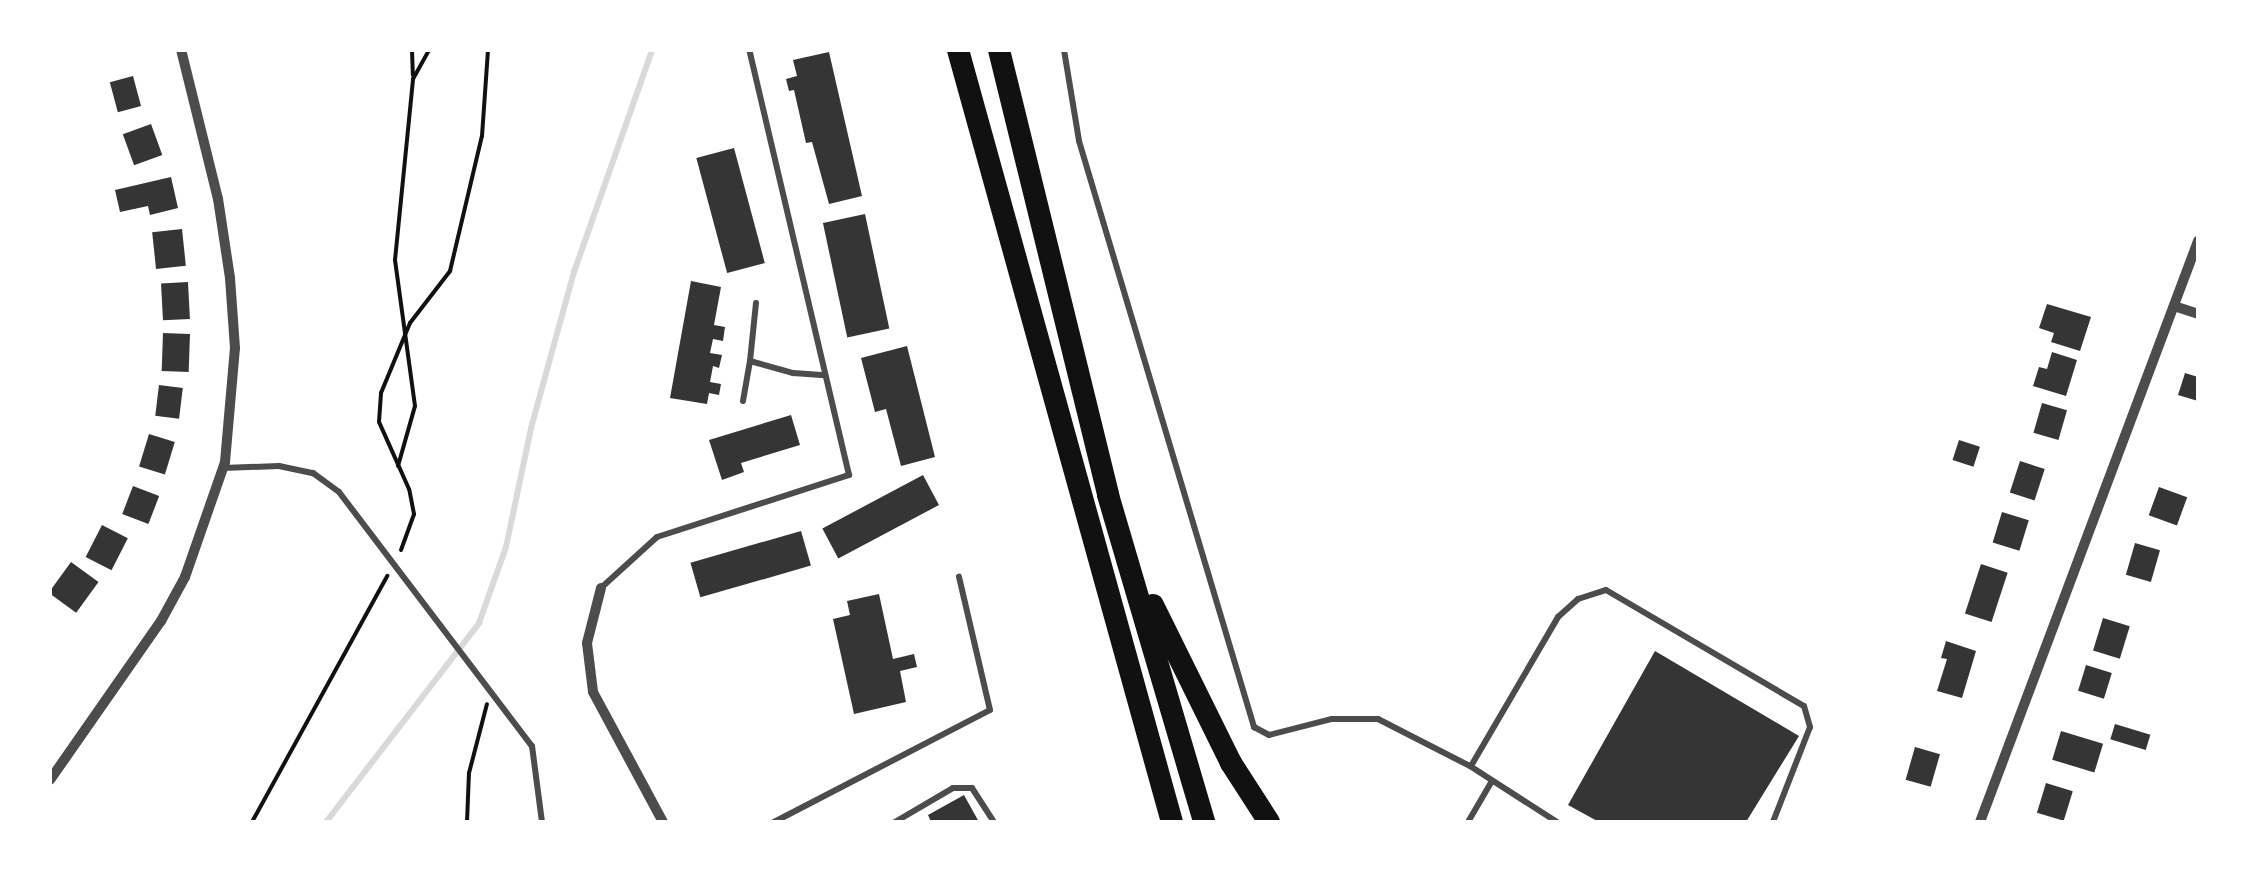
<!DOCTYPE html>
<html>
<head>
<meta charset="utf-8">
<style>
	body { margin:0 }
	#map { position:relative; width:2248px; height:872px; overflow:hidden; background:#fff; font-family:Poppins,sans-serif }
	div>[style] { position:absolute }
	.stream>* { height:6px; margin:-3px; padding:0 3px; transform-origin:3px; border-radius:3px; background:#d9d9d9 }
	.building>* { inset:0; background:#353535; transform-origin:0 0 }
	.path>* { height:4px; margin:-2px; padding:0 2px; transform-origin:2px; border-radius:2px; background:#111 }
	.service>* { height:6px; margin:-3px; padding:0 3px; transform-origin:3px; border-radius:3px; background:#4c4c4c }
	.minor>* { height:10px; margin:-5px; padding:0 5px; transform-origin:5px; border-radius:5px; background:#4c4c4c }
	.motorway>* { height:22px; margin:-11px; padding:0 11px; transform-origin:11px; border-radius:11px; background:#111 }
	span { translate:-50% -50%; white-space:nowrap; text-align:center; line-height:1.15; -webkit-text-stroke:8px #fff; paint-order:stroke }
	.frame { position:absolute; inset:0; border:52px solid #fff; pointer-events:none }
</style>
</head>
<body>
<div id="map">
	<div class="stream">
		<div style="left:326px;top:822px;width:251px;rotate:-52.4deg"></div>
		<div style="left:479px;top:623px;width:81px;rotate:-70.4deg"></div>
		<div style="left:506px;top:547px;width:122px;rotate:-78.1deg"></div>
		<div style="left:531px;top:428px;width:162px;rotate:-74.6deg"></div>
		<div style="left:574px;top:272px;width:235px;rotate:-70.6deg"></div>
	</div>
	<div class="building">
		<div style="clip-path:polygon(829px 52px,862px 196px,829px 204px,812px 142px,806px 143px,794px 90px,789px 91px,786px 79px,797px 76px,793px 60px)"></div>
		<div style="left:133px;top:76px;width:31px;height:24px;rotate:75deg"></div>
		<div style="left:151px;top:124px;width:33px;height:30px;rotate:70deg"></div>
		<div style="left:734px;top:148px;width:119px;height:39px;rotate:75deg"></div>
		<div style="clip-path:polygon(171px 177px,178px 208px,150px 215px,148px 206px,120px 212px,115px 190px)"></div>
		<div style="left:865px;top:214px;width:117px;height:43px;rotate:78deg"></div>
		<div style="left:182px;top:229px;width:37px;height:30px;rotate:84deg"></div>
		<div style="clip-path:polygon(691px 281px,721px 287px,714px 325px,725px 327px,723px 341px,713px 339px,710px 353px,722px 355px,719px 368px,713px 366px,710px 382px,721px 384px,719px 395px,709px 393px,707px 404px,670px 398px)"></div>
		<div style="left:188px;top:282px;width:37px;height:27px;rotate:87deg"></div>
		<div style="clip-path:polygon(2047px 304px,2091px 317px,2080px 351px,2051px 342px,2054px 333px,2039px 328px)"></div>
		<div style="left:163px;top:333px;width:27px;height:38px;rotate:2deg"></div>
		<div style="clip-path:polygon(907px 346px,935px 457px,901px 466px,886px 409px,875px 412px,861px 358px)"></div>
		<div style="clip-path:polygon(2052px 352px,2077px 360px,2066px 396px,2033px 386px,2039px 367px,2047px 369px)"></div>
		<div style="clip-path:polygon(2185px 373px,2198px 377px,2198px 401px,2178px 395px)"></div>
		<div style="left:159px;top:385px;width:24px;height:31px;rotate:7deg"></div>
		<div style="left:2042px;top:403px;width:26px;height:31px;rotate:16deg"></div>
		<div style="clip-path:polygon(791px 415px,800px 445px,741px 463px,744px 472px,722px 480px,709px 440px)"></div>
		<div style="left:149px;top:434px;width:27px;height:34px;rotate:17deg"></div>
		<div style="left:1959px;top:440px;width:22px;height:21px;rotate:18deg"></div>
		<div style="left:2020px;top:461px;width:26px;height:33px;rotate:18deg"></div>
		<div style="left:923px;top:475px;width:34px;height:114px;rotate:62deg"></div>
		<div style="left:133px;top:486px;width:28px;height:30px;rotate:21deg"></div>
		<div style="left:2159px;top:487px;width:30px;height:30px;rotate:20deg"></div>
		<div style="left:2002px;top:512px;width:28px;height:32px;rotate:17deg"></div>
		<div style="left:102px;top:525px;width:29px;height:36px;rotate:27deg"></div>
		<div style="left:801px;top:531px;width:36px;height:115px;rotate:74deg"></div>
		<div style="left:2135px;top:543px;width:26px;height:33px;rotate:16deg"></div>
		<div style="left:71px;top:562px;width:34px;height:38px;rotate:36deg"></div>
		<div style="left:1981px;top:564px;width:28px;height:52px;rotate:18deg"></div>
		<div style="clip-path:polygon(879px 594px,893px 659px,914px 654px,917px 667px,900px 671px,906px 702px,854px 714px,833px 619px,850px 615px,847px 601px)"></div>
		<div style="left:2103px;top:618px;width:28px;height:34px;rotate:17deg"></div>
		<div style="clip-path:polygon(1946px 641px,1976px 651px,1962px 698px,1937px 691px,1947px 659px,1941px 658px)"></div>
		<div style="clip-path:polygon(1655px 651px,1799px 736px,1746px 822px,1599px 822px,1568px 805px)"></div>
		<div style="left:2086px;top:665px;width:27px;height:27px;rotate:17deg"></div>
		<div style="left:2115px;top:724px;width:37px;height:16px;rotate:17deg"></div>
		<div style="left:2061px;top:731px;width:44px;height:30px;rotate:17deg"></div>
		<div style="left:1915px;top:747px;width:26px;height:34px;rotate:16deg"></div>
		<div style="left:2046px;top:783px;width:28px;height:31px;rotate:17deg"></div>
		<div style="clip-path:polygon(964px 795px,979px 822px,931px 822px,928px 815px)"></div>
	</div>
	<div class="path">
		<div style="left:412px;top:50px;width:25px;rotate:88deg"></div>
		<div style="left:398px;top:466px;width:62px;rotate:-74.2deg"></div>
		<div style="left:415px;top:406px;width:147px;rotate:-97.8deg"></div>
		<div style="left:395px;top:260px;width:182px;rotate:-84.3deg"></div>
		<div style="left:413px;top:79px;width:33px;rotate:-61deg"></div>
		<div style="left:401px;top:550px;width:38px;rotate:-70deg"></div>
		<div style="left:414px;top:514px;width:25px;rotate:-101deg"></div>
		<div style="left:409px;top:489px;width:73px;rotate:-114.1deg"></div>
		<div style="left:379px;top:422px;width:29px;rotate:-86deg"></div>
		<div style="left:381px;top:393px;width:76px;rotate:-67.5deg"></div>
		<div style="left:410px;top:323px;width:66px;rotate:-52.4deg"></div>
		<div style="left:450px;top:271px;width:139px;rotate:-76.7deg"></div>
		<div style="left:482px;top:136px;width:86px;rotate:-86deg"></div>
		<div style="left:252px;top:822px;width:281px;rotate:-61.2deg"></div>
		<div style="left:467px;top:822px;width:49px;rotate:-87.7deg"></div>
		<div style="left:469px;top:773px;width:71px;rotate:-75.4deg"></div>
	</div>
	<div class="service">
		<div style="left:1064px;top:50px;width:92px;rotate:80.6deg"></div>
		<div style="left:1079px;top:141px;width:612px;rotate:73.37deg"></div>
		<div style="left:1254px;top:727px;width:17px;rotate:28deg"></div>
		<div style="left:1269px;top:735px;width:65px;rotate:-14.3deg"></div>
		<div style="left:1332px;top:719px;width:46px"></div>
		<div style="left:1378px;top:719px;width:103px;rotate:27.1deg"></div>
		<div style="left:1470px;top:766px;width:103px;rotate:32.8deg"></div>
		<div style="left:756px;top:303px;width:58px;rotate:95.9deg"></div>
		<div style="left:750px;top:361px;width:45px;rotate:15.6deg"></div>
		<div style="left:793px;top:373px;width:32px;rotate:4deg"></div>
		<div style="left:743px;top:401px;width:41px;rotate:-80.1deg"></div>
		<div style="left:223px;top:468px;width:56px;rotate:-2deg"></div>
		<div style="left:279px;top:466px;width:35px;rotate:12deg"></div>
		<div style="left:313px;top:473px;width:32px;rotate:36deg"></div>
		<div style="left:339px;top:492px;width:319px;rotate:52.8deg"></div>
		<div style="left:532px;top:746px;width:77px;rotate:82.5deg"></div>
		<div style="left:602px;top:587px;width:74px;rotate:-42.3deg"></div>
		<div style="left:657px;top:537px;width:202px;rotate:-17.9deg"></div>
		<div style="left:849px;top:475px;width:437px;rotate:-103.2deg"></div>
		<div style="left:1471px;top:766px;width:173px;rotate:-59.7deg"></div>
		<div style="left:1558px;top:617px;width:27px;rotate:-42deg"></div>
		<div style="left:1578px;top:599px;width:29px;rotate:-18deg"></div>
		<div style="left:1606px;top:590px;width:229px;rotate:30.4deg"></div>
		<div style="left:1804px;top:706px;width:22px;rotate:74deg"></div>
		<div style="left:1810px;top:727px;width:102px;rotate:111.3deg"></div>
		<div style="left:774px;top:822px;width:243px;rotate:-27.4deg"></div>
		<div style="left:990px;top:710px;width:137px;rotate:-103.1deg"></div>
		<div style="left:895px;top:822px;width:67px;rotate:-30.4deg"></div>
		<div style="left:953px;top:788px;width:19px"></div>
		<div style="left:972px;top:788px;width:40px;rotate:57.1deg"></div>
		<div style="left:1468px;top:822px;width:48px;rotate:-59.7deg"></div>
	</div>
	<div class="minor">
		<div style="left:2174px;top:306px;width:25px;rotate:18deg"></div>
		<div style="left:601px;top:588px;width:57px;rotate:104.3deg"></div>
		<div style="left:587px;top:643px;width:49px;rotate:83deg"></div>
		<div style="left:593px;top:692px;width:148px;rotate:61.7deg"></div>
		<div style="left:50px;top:780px;width:194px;rotate:-55.1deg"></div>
		<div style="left:161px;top:621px;width:50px;rotate:-61.4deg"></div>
		<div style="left:185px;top:577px;width:122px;rotate:-70.8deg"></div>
		<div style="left:225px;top:462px;width:114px;rotate:-85deg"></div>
		<div style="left:235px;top:348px;width:70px;rotate:-94.1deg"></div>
		<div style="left:230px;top:278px;width:80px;rotate:-98.6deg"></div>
		<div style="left:218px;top:199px;width:154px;rotate:-103.9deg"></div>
		<div style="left:1980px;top:822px;width:621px;rotate:-69.43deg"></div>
	</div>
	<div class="motorway">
		<div style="left:958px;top:50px;width:801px;rotate:74.51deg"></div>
		<div style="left:999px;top:50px;width:458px;rotate:76.2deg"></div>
		<div style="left:1108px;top:495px;width:341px;rotate:73.6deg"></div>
		<div style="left:1153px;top:605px;width:176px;rotate:63.7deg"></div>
		<div style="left:1231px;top:763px;width:70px;rotate:57.2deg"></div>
	</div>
	<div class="frame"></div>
</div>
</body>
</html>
